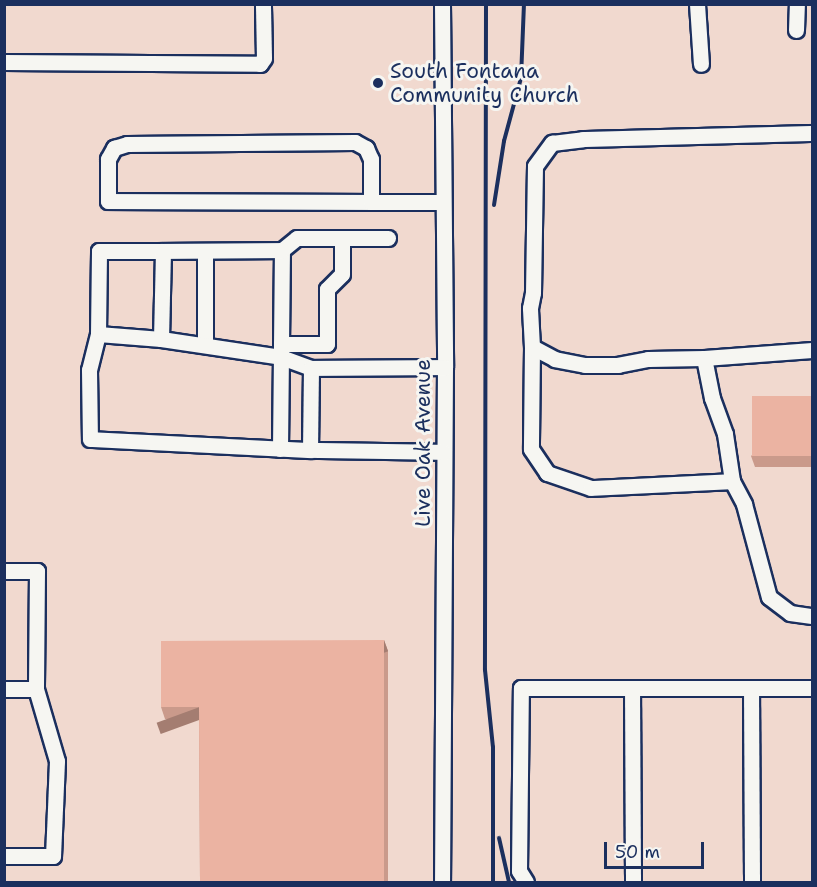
<!DOCTYPE html>
<html>
<head>
<meta charset="utf-8">
<style>
	body { margin:0 }
	#map { position:relative; width:817px; height:887px; overflow:hidden; background:#f4e9e2; font-family:"Shantell Sans",sans-serif }
	div>[style] { position:absolute }
	.built>* { inset:0; background:#f1d9cf; transform-origin:0 0 }
	.roads { filter:drop-shadow(2px 0 #1b2f5e) drop-shadow(-2px 0 #1b2f5e) drop-shadow(0 2px #1b2f5e) drop-shadow(0 -2px #1b2f5e) }
	.minor>* { height:15px; margin:-7.5px; padding:0 7.5px; transform-origin:7.5px; border-radius:7.5px; background:#f6f6f2 }
	.rail>* { height:4px; margin:-2px; padding:0 2px; transform-origin:2px; border-radius:2px; background:#1b2f5e }
	.wall>* { inset:0; background:#ca9a8b }
	.shaded-wall>* { inset:0; background:#a47d71; transform-origin:0 0 }
	.building>* { inset:0; background:#ebb3a2; transform-origin:0 0 }
	.dots>* { width:16px; height:16px; translate:-50% -50%; box-sizing:border-box; border:3px solid #f6f6f2; border-radius:50% }
	span { translate:-50% -50%; white-space:nowrap; text-align:center; line-height:1.15; -webkit-text-stroke:6px #f6f6f2; paint-order:stroke }
	.poi-label { font-size:21px; color:#1b2f5e }
	.left { translate:0 -50%; text-align:left }
	.street-label { font-size:21px; color:#1b2f5e }
	.frame { position:absolute; inset:0; border:6px solid #1b2f5e; pointer-events:none }
	.scale { position:absolute; left:604px; top:842px; width:100px; height:27px; box-sizing:border-box; border:3px solid #1b2f5e; border-top:0; padding-left:8px; font-size:18px; line-height:21px; white-space:nowrap; color:#1b2f5e; -webkit-text-stroke:4px #f6f6f2; paint-order:stroke }
</style>
</head>
<body>
<div id="map">
	<div class="built">
		<div style="left:5px;top:5px;width:807px;height:877px"></div>
	</div>
	<div class="roads">
		<div class="minor">
			<div style="left:442px;top:4px;width:363px;rotate:89.5deg"></div>
			<div style="left:445px;top:367px;width:515px;rotate:90.33deg"></div>
			<div style="left:697px;top:4px;width:60px;rotate:86.2deg"></div>
			<div style="left:796px;top:30px;width:26px;rotate:-88deg"></div>
			<div style="left:4px;top:62px;width:256px;rotate:0.4deg"></div>
			<div style="left:260px;top:64px;width:7px;rotate:-56deg"></div>
			<div style="left:264px;top:58px;width:54px;rotate:-91.1deg"></div>
			<div style="left:371px;top:202px;width:263px;rotate:-179.8deg"></div>
			<div style="left:108px;top:201px;width:42px;rotate:-90deg"></div>
			<div style="left:108px;top:159px;width:13px;rotate:-61deg"></div>
			<div style="left:114px;top:148px;width:14px;rotate:-17deg"></div>
			<div style="left:127px;top:144px;width:228px;rotate:-0.5deg"></div>
			<div style="left:355px;top:142px;width:13px;rotate:29deg"></div>
			<div style="left:366px;top:148px;width:12px;rotate:66deg"></div>
			<div style="left:371px;top:159px;width:43px;rotate:90deg"></div>
			<div style="left:371px;top:202px;width:72px"></div>
			<div style="left:282px;top:250px;width:19px;rotate:-39deg"></div>
			<div style="left:297px;top:238px;width:91px"></div>
			<div style="left:205px;top:251px;width:94px;rotate:90deg"></div>
			<div style="left:98px;top:334px;width:37px;rotate:104deg"></div>
			<div style="left:89px;top:370px;width:69px;rotate:89.2deg"></div>
			<div style="left:90px;top:439px;width:220px;rotate:2.9deg"></div>
			<div style="left:161px;top:339px;width:63px;rotate:-175.5deg"></div>
			<div style="left:98px;top:334px;width:83px;rotate:-89.3deg"></div>
			<div style="left:99px;top:251px;width:64px"></div>
			<div style="left:281px;top:344px;width:46px"></div>
			<div style="left:327px;top:344px;width:55px;rotate:-90deg"></div>
			<div style="left:327px;top:289px;width:21px;rotate:-45deg"></div>
			<div style="left:342px;top:274px;width:36px;rotate:-90deg"></div>
			<div style="left:532px;top:347px;width:102px;rotate:90.6deg"></div>
			<div style="left:531px;top:449px;width:29px;rotate:56deg"></div>
			<div style="left:547px;top:473px;width:46px;rotate:18.8deg"></div>
			<div style="left:591px;top:488px;width:141px;rotate:-2.8deg"></div>
			<div style="left:812px;top:350px;width:108px;rotate:175.8deg"></div>
			<div style="left:704px;top:358px;width:41px;rotate:78.7deg"></div>
			<div style="left:712px;top:398px;width:38px;rotate:70deg"></div>
			<div style="left:725px;top:434px;width:48px;rotate:81.5deg"></div>
			<div style="left:732px;top:481px;width:26px;rotate:62deg"></div>
			<div style="left:744px;top:504px;width:96px;rotate:75deg"></div>
			<div style="left:769px;top:597px;width:26px;rotate:37deg"></div>
			<div style="left:790px;top:613px;width:22px;rotate:8deg"></div>
			<div style="left:704px;top:358px;width:56px;rotate:179deg"></div>
			<div style="left:648px;top:359px;width:31px;rotate:169deg"></div>
			<div style="left:618px;top:365px;width:33px;rotate:180deg"></div>
			<div style="left:585px;top:365px;width:31px;rotate:-169deg"></div>
			<div style="left:555px;top:359px;width:26px;rotate:-152deg"></div>
			<div style="left:532px;top:347px;width:39px;rotate:-93deg"></div>
			<div style="left:530px;top:308px;width:15px;rotate:-79deg"></div>
			<div style="left:533px;top:293px;width:127px;rotate:-89.1deg"></div>
			<div style="left:535px;top:166px;width:29px;rotate:-54deg"></div>
			<div style="left:552px;top:143px;width:31px;rotate:-7deg"></div>
			<div style="left:583px;top:139px;width:229px;rotate:-1.5deg"></div>
			<div style="left:280px;top:449px;width:92px;rotate:-89.4deg"></div>
			<div style="left:281px;top:357px;width:13px;rotate:-90deg"></div>
			<div style="left:281px;top:344px;width:94px;rotate:-89.4deg"></div>
			<div style="left:282px;top:250px;width:119px;rotate:179.5deg"></div>
			<div style="left:163px;top:251px;width:88px;rotate:91.3deg"></div>
			<div style="left:161px;top:339px;width:121px;rotate:8.5deg"></div>
			<div style="left:281px;top:357px;width:32px;rotate:20deg"></div>
			<div style="left:444px;top:452px;width:134px;rotate:-179.1deg"></div>
			<div style="left:310px;top:450px;width:82px;rotate:-89.3deg"></div>
			<div style="left:311px;top:368px;width:134px;rotate:-0.4deg"></div>
			<div style="left:4px;top:571px;width:33px"></div>
			<div style="left:37px;top:571px;width:118px;rotate:90.5deg"></div>
			<div style="left:36px;top:689px;width:75px;rotate:73.7deg"></div>
			<div style="left:57px;top:761px;width:95px;rotate:92.4deg"></div>
			<div style="left:53px;top:856px;width:49px;rotate:180deg"></div>
			<div style="left:632px;top:688px;width:194px;rotate:89.7deg"></div>
			<div style="left:751px;top:688px;width:194px;rotate:89.7deg"></div>
			<div style="left:4px;top:689px;width:32px"></div>
			<div style="left:526px;top:882px;width:13px;rotate:-122deg"></div>
			<div style="left:519px;top:871px;width:183px;rotate:-89.4deg"></div>
			<div style="left:521px;top:688px;width:291px"></div>
		</div>
	</div>
	<div class="rail">
		<div style="left:486px;top:4px;width:666px;rotate:90.09deg"></div>
		<div style="left:485px;top:670px;width:77px;rotate:84.1deg"></div>
		<div style="left:493px;top:747px;width:135px;rotate:90deg"></div>
		<div style="left:494px;top:205px;width:65px;rotate:-81.1deg"></div>
		<div style="left:504px;top:141px;width:65px;rotate:-74.9deg"></div>
		<div style="left:521px;top:78px;width:74px;rotate:-87.7deg"></div>
		<div style="left:499px;top:838px;width:45px;rotate:77.2deg"></div>
	</div>
	<div class="wall">
		<div style="clip-path:polygon(813px 396px,813px 467px,755px 467px,751px 456px)"></div>
		<div style="clip-path:polygon(384px 640px,388px 651px,388px 882px,200px 882px,199px 719px,165px 719px,161px 707px)"></div>
	</div>
	<div class="shaded-wall">
		<div style="left:384px;top:640px;width:12px;height:242px;rotate:70deg"></div>
	</div>
	<div class="building">
		<div style="left:752px;top:396px;width:61px;height:60px"></div>
		<div style="clip-path:polygon(384px 640px,384px 882px,200px 882px,199px 707px,161px 707px,161px 641px)"></div>
	</div>
	<div class="dots">
		<div style="left:378px;top:83px;background:#1b2f5e"></div>
	</div>
	<div class="poi-label">
		<span class="left" style="left:390px;top:83px">South Fontana<br>Community Church</span>
	</div>
	<div class="street-label">
		<span style="left:423px;top:443px;rotate:-90deg">Live Oak Avenue</span>
	</div>
	<div class="frame"></div>
	<div class="scale">50 m</div>
</div>
</body>
</html>
